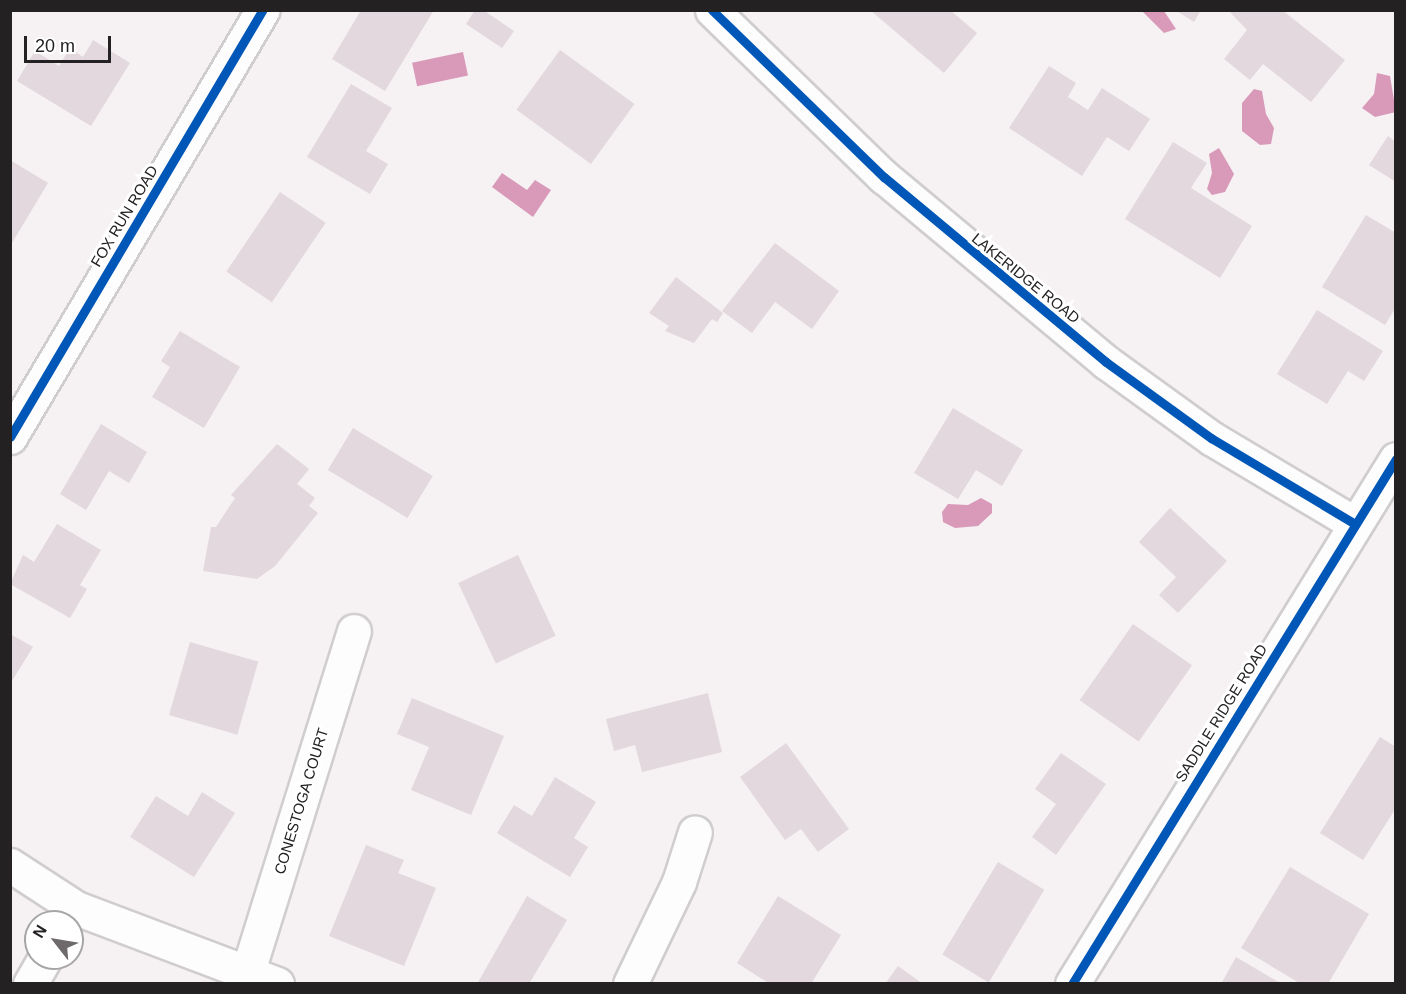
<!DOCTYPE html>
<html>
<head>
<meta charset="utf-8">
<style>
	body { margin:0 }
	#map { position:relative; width:1406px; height:994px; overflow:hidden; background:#f6f1f3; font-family:Arial,sans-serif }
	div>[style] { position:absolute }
	.water>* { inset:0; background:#d99aba; transform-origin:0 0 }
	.building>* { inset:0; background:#e2d8dd; transform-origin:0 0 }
	.roads { filter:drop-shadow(2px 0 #d0cdce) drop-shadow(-2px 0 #d0cdce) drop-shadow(0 2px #d0cdce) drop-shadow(0 -2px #d0cdce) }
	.minor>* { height:33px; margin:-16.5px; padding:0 16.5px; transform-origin:16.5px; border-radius:16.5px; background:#fefdfd }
	.cycleway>* { height:9px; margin:-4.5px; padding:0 4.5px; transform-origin:4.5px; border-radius:4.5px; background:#0057b8 }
	span { translate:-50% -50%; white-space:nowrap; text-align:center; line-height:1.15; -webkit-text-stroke:6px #fff; paint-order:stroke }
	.street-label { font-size:15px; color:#242122 }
	.frame { position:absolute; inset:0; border:12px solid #242122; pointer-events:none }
	.north { position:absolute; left:24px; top:910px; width:60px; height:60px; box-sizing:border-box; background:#fff; border:2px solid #a7a6a7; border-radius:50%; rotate:301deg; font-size:16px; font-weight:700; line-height:24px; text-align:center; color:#242122 }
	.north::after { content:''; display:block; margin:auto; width:21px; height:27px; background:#6e6a6b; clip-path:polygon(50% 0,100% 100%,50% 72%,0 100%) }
	.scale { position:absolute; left:24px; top:36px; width:87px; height:27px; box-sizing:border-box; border:3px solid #242122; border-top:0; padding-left:8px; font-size:18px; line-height:21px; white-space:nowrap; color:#242122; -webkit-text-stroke:4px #fff; paint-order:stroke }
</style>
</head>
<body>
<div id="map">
	<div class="water">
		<div style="clip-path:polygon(1142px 11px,1164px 11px,1176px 29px,1164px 33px)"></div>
		<div style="left:463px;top:52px;width:24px;height:52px;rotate:78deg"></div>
		<div style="clip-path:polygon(1377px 73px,1390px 76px,1396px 112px,1375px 117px,1362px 108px,1374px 94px)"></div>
		<div style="clip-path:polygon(1254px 89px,1262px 91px,1266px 114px,1274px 128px,1271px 144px,1260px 145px,1242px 131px,1242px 103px)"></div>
		<div style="clip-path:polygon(1219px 148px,1234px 174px,1225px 192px,1212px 195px,1207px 189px,1212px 173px,1209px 154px)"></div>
		<div style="clip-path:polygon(502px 173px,527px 190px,535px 180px,551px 190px,533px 217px,492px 187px)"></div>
		<div style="clip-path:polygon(981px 498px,992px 504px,992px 513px,978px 526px,955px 528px,943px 522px,942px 512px,948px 504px,968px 505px)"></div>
	</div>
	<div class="building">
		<div style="clip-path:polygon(361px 10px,434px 10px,385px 91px,332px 59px)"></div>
		<div style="clip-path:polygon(475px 10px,483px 10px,514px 31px,502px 48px,466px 24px)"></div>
		<div style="clip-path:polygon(870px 10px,950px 10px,977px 33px,944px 73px)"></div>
		<div style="clip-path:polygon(1175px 10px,1201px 10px,1194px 22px)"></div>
		<div style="clip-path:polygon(1228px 10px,1282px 10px,1345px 60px,1311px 102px,1263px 64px,1250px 80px,1224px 59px,1247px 30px)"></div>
		<div style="clip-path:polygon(93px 40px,130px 63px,91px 126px,17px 81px,35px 51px,59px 66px,70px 48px,83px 57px)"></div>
		<div style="left:560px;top:50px;width:92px;height:74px;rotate:36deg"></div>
		<div style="clip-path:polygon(1049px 66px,1076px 83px,1068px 97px,1088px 110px,1102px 88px,1150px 119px,1129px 151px,1107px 137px,1082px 176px,1009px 128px)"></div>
		<div style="clip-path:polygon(351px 84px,392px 108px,366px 151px,388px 164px,370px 194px,307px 157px)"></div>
		<div style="clip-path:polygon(1388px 136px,1396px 142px,1396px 182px,1369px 165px)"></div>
		<div style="clip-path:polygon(1173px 142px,1207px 163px,1191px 188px,1252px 226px,1220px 278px,1125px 219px)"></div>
		<div style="clip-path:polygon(10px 160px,48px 183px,12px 243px,10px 242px)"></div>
		<div style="left:280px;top:192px;width:55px;height:96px;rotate:34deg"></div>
		<div style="clip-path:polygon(1366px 215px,1396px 233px,1396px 307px,1385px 325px,1322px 287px)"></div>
		<div style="clip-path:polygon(775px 243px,839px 291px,812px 329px,775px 302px,752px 333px,722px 311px)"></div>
		<div style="clip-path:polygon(676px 277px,723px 313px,717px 322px,712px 319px,694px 343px,665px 331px,669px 326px,649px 313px)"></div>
		<div style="clip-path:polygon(1317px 310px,1383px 351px,1364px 381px,1348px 371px,1327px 404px,1277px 374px)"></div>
		<div style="clip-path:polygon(180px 331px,240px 367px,204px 428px,152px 397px,170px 367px,161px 361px)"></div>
		<div style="clip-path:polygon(953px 408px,1023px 450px,1002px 486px,976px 470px,958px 499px,914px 473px)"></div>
		<div style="clip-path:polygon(101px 424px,147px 452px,129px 483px,109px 471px,86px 510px,60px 494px)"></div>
		<div style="left:353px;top:428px;width:93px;height:49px;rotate:31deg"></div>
		<div style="clip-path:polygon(277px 444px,309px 469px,297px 484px,315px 498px,309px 506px,318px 513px,275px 566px,257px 579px,203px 571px,211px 527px,216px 527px,235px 498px,231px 495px)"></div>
		<div style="clip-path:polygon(1170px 508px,1227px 561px,1178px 613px,1159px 595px,1176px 577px,1139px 542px)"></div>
		<div style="clip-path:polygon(57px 524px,101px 550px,80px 585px,87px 589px,70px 618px,10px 584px,23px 555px,34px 562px)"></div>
		<div style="left:518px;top:555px;width:89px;height:66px;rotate:65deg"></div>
		<div style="left:1133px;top:624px;width:72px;height:93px;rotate:35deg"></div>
		<div style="clip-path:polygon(10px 634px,33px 647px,10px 684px)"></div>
		<div style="left:190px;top:642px;width:71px;height:76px;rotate:16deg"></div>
		<div style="clip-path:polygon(708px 693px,722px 752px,642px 772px,635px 745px,614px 751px,606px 719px)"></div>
		<div style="clip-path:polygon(412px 698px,504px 736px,471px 815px,411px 790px,429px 747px,397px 734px)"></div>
		<div style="clip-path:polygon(1380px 737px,1396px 747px,1396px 808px,1363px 860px,1320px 833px)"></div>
		<div style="clip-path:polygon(786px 743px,849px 829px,818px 852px,801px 829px,785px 840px,740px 777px)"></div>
		<div style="clip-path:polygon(1061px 753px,1106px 784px,1056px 855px,1032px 837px,1056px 804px,1035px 789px)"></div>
		<div style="clip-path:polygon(555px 777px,596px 802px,574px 838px,588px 847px,570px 877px,497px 833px,514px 805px,532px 816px)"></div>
		<div style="clip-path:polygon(202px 792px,235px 813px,194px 877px,130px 837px,156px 796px,188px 816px)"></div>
		<div style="clip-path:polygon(366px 845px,404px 860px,398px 873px,436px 888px,404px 966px,329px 936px)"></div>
		<div style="left:998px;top:862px;width:54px;height:108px;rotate:31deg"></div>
		<div style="clip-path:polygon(1290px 867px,1369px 914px,1328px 984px,1301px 984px,1241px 948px)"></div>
		<div style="clip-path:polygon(527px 896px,567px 920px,529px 984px,477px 984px)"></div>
		<div style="clip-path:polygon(778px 896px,841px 935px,811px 984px,770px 984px,737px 963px)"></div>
		<div style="clip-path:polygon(1236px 957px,1282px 984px,1221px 984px)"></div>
		<div style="clip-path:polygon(898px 966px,923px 984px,885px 984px)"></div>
	</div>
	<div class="roads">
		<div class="minor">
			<div style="left:712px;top:10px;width:240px;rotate:44.2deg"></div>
			<div style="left:884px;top:177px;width:289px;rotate:39.8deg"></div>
			<div style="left:1106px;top:362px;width:130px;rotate:35.9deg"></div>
			<div style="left:1211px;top:438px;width:168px;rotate:30.8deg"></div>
			<div style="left:10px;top:437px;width:496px;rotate:-59.4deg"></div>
			<div style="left:10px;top:865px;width:79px;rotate:33.1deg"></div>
			<div style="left:76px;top:908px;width:215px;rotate:20.7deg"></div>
			<div style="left:248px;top:971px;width:356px;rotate:-72.7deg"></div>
			<div style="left:30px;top:984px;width:30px;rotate:-60deg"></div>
			<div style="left:630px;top:984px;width:113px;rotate:-64.3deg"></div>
			<div style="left:679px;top:882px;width:52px;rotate:-72.3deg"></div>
			<div style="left:1072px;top:984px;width:617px;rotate:-58.32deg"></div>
		</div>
	</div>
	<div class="cycleway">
		<div style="left:712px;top:10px;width:240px;rotate:44.2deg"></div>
		<div style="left:884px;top:177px;width:289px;rotate:39.8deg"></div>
		<div style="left:1106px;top:362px;width:130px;rotate:35.9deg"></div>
		<div style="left:1211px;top:438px;width:168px;rotate:30.8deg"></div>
		<div style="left:10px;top:437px;width:496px;rotate:-59.4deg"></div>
		<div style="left:1072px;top:984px;width:617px;rotate:-58.32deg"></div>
	</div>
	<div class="street-label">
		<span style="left:124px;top:216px;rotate:-59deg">FOX RUN ROAD</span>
		<span style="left:1026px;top:278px;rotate:39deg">LAKERIDGE ROAD</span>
		<span style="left:1221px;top:713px;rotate:-58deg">SADDLE RIDGE ROAD</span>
		<span style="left:301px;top:801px;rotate:-73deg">CONESTOGA COURT</span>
	</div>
	<div class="frame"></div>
	<div class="north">N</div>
	<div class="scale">20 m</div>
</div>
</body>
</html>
